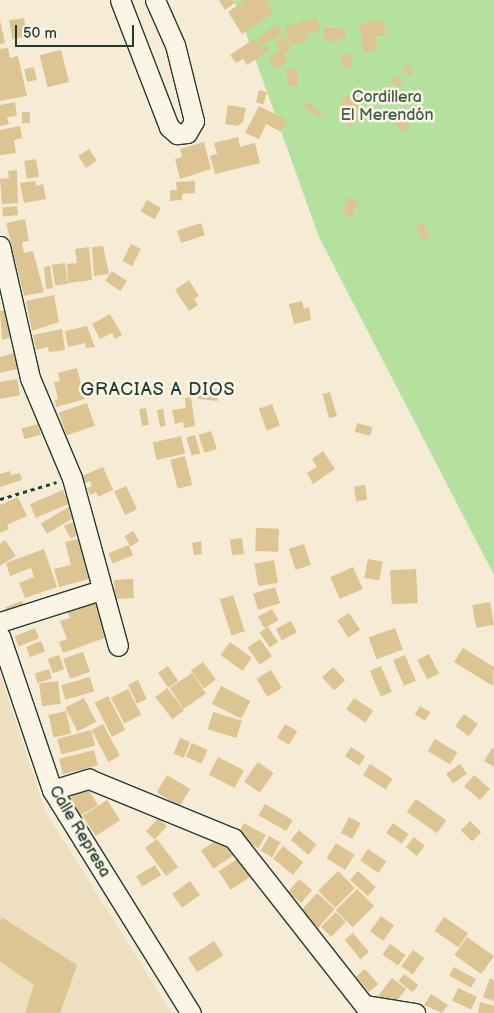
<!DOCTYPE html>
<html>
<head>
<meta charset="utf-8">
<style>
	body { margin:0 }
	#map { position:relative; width:494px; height:1013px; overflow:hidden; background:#f6ebd5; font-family:"Balsamiq Sans",sans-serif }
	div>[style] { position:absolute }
	.built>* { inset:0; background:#eedfc1 }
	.green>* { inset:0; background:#b5e19f }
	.building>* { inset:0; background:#ddc493; transform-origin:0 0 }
	.path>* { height:3px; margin-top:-1.5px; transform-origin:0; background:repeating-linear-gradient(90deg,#1f3d34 0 4px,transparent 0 8px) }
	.roads { filter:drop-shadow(1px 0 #1f3d34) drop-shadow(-1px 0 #1f3d34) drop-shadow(0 1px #1f3d34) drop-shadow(0 -1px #1f3d34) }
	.minor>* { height:19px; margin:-9.5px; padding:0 9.5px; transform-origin:9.5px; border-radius:9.5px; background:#fcf5e5 }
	span { translate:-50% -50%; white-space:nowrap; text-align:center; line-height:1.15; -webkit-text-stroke:5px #fcf5e5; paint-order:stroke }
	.park-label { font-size:16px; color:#3d5e49 }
	.street-label { font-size:16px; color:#1f3d34 }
	.neighbourhood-label { font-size:18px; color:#1f3d34; letter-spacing:1px }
	.scale { position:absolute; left:15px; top:25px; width:119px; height:22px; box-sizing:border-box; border:2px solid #1f3d34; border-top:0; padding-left:6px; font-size:15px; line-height:18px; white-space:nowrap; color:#1f3d34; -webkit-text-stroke:4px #fcf5e5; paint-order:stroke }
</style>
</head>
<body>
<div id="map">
	<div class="built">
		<div style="clip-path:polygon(0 673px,45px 811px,172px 1013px,0 1013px)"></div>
	</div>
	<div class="green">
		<div style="clip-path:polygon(234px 0,494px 0,494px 575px,319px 237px)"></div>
	</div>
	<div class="building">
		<div style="clip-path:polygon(219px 0,233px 0,235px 3px,225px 10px)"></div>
		<div style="clip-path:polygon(245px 0,271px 0,266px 3px,273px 13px,242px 34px,228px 12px)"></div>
		<div style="left:24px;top:18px;width:19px;height:15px;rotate:81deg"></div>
		<div style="clip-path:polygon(317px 18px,320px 31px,305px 34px,307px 41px,290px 45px,285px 26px)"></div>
		<div style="clip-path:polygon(0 20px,5px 43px,0 44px)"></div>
		<div style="clip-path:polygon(384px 20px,386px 35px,375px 36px,378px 50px,364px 52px,359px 24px)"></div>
		<div style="clip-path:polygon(277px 25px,283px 35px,260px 45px,256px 38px)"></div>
		<div style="clip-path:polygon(325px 27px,347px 30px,345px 39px,338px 38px,338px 42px,323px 40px)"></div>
		<div style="clip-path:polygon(287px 38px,291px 51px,284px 53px,287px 64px,272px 69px,269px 56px,279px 53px,276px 41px)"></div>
		<div style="clip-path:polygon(254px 39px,261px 49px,267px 45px,270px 50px,247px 65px,243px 59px,236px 63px,230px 55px)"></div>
		<div style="clip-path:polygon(8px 48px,10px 58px,18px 56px,27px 96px,0 101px,0 49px)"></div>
		<div style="left:61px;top:50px;width:33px;height:22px;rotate:76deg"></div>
		<div style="left:351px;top:54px;width:13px;height:10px;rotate:86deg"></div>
		<div style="clip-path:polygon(406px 65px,413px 67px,411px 76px,403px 73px)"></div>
		<div style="left:34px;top:67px;width:13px;height:10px;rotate:77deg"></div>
		<div style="left:287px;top:69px;width:11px;height:17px"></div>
		<div style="left:398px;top:76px;width:9px;height:9px;rotate:54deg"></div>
		<div style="clip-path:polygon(388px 87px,393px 100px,387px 103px,381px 89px)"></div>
		<div style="left:259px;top:90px;width:8px;height:13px;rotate:14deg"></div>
		<div style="clip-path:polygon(350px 94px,364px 116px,347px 127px,339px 115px,346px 110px,340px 101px)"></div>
		<div style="clip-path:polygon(15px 102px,17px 116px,7px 117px,9px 124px,0 126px,0 105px)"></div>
		<div style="left:307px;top:102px;width:19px;height:6px;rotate:35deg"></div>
		<div style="clip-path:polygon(228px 105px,246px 108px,243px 122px,237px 126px,225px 124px)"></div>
		<div style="clip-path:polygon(259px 106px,287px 120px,281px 132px,266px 124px,259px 139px,245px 133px)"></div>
		<div style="left:399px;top:108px;width:22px;height:11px;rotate:58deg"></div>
		<div style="left:22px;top:112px;width:8px;height:11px"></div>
		<div style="clip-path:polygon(20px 126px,22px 138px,14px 140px,16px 153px,0 155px,0 130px)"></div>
		<div style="clip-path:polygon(238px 137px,240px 147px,255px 143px,260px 163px,215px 174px,210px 156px,217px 154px,214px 143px)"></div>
		<div style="clip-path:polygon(204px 142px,211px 169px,180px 179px,175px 159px,182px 157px,180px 149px)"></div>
		<div style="left:89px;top:149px;width:14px;height:13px;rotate:56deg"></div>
		<div style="left:36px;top:159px;width:18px;height:12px;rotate:81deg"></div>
		<div style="clip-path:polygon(17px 170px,18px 203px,2px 204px,0 179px,9px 178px,8px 171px)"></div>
		<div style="clip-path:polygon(35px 181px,36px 186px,43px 184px,46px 199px,24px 203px,20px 183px)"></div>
		<div style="clip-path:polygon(195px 181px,195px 193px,182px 194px,182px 200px,170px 201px,170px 190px,177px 190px,176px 182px)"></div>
		<div style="left:348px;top:197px;width:11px;height:17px;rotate:22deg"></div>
		<div style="left:147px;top:200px;width:16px;height:13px;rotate:30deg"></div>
		<div style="left:17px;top:206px;width:9px;height:15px;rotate:84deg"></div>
		<div style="clip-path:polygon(25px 219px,29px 241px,22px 242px,24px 253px,33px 251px,44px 292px,24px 296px,6px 223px)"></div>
		<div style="left:201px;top:223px;width:13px;height:25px;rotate:72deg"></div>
		<div style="left:423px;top:223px;width:15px;height:8px;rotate:62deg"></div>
		<div style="left:131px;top:244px;width:11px;height:19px;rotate:27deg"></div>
		<div style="clip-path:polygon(103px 246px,109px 274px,94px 276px,92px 247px)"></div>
		<div style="clip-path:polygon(89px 247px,92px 280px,68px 283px,67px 264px,77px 263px,75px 249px)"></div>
		<div style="left:65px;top:263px;width:21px;height:13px;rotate:82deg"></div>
		<div style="clip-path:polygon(50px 266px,53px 288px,46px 289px,44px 267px)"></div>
		<div style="left:112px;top:271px;width:18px;height:12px;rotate:34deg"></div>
		<div style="clip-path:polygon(189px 280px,199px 296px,194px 299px,198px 305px,189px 311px,175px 290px)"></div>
		<div style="clip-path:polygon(54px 295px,59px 322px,32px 331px,26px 301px)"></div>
		<div style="clip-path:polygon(302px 301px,304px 309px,309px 307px,311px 320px,294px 324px,289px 304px)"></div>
		<div style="clip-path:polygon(5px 310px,12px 337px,2px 340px,0 311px)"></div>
		<div style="clip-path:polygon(110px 314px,122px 335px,115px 339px,112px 333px,100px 339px,92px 324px)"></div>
		<div style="clip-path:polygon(87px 326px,95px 347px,86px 348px,85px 343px,68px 347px,65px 331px)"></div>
		<div style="clip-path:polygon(62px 329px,65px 350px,49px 352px,48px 347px,36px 350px,33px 335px)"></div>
		<div style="clip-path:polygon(17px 352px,21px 368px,0 373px,0 357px)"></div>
		<div style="clip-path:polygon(77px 368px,85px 399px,56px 407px,55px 400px,58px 399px,54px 382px,60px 381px,58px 373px)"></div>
		<div style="clip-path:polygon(17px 379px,20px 395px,0 399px,0 382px)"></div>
		<div style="left:199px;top:387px;width:20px;height:12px;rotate:6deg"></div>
		<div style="left:330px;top:392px;width:25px;height:8px;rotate:74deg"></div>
		<div style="clip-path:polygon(191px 397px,195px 426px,184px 428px,183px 422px,175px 424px,172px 410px,186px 408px,185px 398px)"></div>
		<div style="left:87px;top:403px;width:24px;height:30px;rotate:71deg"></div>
		<div style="left:272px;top:404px;width:23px;height:14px;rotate:70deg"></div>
		<div style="left:146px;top:408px;width:17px;height:7px;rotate:80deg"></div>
		<div style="left:163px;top:409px;width:17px;height:6px;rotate:80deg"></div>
		<div style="left:357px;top:423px;width:16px;height:9px;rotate:15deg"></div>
		<div style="left:38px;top:424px;width:11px;height:17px;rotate:75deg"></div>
		<div style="left:211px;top:431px;width:19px;height:13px;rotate:72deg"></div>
		<div style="left:195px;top:435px;width:19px;height:9px;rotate:74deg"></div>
		<div style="left:181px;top:436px;width:18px;height:29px;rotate:77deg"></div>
		<div style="clip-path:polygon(323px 451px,335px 469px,313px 484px,307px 473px,317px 467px,312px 459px)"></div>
		<div style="left:185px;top:456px;width:30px;height:15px;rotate:76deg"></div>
		<div style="clip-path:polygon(103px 467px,113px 490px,98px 497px,96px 492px,90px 495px,87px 488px,92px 486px,90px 481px,85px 483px,82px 476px)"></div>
		<div style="clip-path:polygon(10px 471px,11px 475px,20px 473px,22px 480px,0 487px,0 474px)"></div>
		<div style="left:365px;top:485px;width:15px;height:11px;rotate:82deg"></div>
		<div style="left:126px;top:486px;width:26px;height:13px;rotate:65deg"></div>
		<div style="left:63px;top:490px;width:15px;height:36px;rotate:67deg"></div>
		<div style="clip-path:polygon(18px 497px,27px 516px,7px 525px,9px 529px,0 533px,0 505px)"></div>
		<div style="left:70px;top:506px;width:12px;height:34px;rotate:59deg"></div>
		<div style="clip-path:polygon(77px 520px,83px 531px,71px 539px,64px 526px)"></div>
		<div style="left:256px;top:528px;width:23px;height:23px;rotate:2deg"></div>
		<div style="left:133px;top:531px;width:12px;height:10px;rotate:59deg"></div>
		<div style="clip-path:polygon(82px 538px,93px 578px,59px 587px,54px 569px,71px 565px,65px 542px)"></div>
		<div style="left:242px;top:538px;width:16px;height:12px;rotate:83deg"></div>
		<div style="clip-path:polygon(5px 540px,16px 556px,0 566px,0 544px)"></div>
		<div style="clip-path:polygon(201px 541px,202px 554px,194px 555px,192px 543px)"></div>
		<div style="left:304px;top:544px;width:22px;height:16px;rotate:72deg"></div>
		<div style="left:129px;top:545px;width:11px;height:22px;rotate:68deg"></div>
		<div style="clip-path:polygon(44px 549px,57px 587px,25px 598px,19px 583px,34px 577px,31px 568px,10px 576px,6px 563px)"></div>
		<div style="left:368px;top:559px;width:15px;height:19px;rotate:11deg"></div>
		<div style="left:274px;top:560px;width:23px;height:20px;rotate:80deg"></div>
		<div style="left:353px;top:567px;width:24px;height:25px;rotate:66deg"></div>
		<div style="left:416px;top:569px;width:34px;height:26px;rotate:87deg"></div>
		<div style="left:133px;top:579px;width:19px;height:19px;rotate:87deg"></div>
		<div style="left:275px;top:587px;width:17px;height:23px;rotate:73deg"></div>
		<div style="clip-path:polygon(98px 593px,113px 635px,63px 653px,59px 642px,67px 639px,60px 621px,70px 618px,67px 611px,82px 605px)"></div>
		<div style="left:233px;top:595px;width:38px;height:14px;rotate:72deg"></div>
		<div style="left:22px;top:601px;width:9px;height:18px;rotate:69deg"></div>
		<div style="left:490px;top:602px;width:23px;height:18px;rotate:80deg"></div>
		<div style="left:272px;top:609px;width:13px;height:16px;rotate:61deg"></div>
		<div style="left:349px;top:613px;width:20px;height:14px;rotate:57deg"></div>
		<div style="left:291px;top:621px;width:13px;height:17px;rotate:63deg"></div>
		<div style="left:268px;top:627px;width:18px;height:10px;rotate:56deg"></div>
		<div style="left:35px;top:628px;width:11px;height:22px;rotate:68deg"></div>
		<div style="left:395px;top:628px;width:23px;height:28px;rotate:70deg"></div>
		<div style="left:260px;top:639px;width:21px;height:15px;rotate:55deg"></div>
		<div style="left:41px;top:641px;width:11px;height:16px;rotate:68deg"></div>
		<div style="left:230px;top:642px;width:27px;height:16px;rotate:36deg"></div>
		<div style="clip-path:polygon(463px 648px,494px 667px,493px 686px,454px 662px)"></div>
		<div style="left:83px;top:652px;width:21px;height:21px;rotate:71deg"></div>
		<div style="left:429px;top:654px;width:22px;height:13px;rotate:63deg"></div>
		<div style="left:59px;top:655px;width:15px;height:12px;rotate:70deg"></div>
		<div style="left:405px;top:655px;width:28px;height:13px;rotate:67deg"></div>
		<div style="left:203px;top:662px;width:22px;height:15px;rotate:54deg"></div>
		<div style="left:168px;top:666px;width:18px;height:12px;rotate:56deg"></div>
		<div style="left:381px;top:666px;width:28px;height:12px;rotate:67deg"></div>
		<div style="left:333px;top:667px;width:18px;height:15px;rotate:47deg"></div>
		<div style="left:49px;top:669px;width:10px;height:15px;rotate:73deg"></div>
		<div style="left:271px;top:670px;width:21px;height:17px;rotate:59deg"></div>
		<div style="left:192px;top:673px;width:25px;height:27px;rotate:56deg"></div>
		<div style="left:90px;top:677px;width:15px;height:30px;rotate:74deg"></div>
		<div style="left:138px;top:680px;width:21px;height:11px;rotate:65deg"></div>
		<div style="left:58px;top:681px;width:23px;height:19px;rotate:83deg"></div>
		<div style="left:221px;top:686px;width:33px;height:20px;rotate:27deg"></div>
		<div style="left:167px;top:688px;width:28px;height:15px;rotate:52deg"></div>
		<div style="left:128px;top:689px;width:29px;height:19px;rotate:63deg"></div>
		<div style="left:108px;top:696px;width:38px;height:15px;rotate:63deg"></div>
		<div style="left:84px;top:698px;width:27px;height:21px;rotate:63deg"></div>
		<div style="left:354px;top:698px;width:23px;height:14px;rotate:34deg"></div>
		<div style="left:420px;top:706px;width:12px;height:10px;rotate:31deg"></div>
		<div style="left:66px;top:711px;width:23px;height:18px;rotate:77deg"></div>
		<div style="left:213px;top:712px;width:30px;height:18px;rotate:17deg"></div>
		<div style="left:464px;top:714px;width:17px;height:15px;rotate:36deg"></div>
		<div style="left:103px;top:724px;width:36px;height:13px;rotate:62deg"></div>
		<div style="left:285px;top:724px;width:14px;height:16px;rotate:30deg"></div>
		<div style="left:91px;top:730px;width:16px;height:35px;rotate:75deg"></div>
		<div style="left:180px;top:738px;width:11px;height:17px;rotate:22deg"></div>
		<div style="left:435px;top:739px;width:26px;height:14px;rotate:31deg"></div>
		<div style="left:192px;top:743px;width:17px;height:15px;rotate:24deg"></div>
		<div style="left:351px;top:747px;width:17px;height:11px;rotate:33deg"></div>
		<div style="clip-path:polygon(492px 748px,494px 749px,494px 767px,484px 761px)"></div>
		<div style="left:94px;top:750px;width:16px;height:36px;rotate:76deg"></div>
		<div style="left:218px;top:757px;width:29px;height:20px;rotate:27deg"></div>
		<div style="left:258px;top:762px;width:19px;height:24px;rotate:35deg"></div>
		<div style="left:370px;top:764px;width:27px;height:13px;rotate:33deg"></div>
		<div style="left:460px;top:764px;width:12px;height:17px;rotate:55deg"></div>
		<div style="left:167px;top:775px;width:27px;height:20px;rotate:31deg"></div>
		<div style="left:474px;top:775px;width:21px;height:15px;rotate:41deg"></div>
		<div style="left:87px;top:787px;width:21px;height:21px;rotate:59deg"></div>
		<div style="left:416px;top:799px;width:37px;height:16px;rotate:35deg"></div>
		<div style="left:107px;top:800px;width:24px;height:29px;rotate:57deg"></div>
		<div style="left:265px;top:804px;width:32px;height:13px;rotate:30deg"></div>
		<div style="left:349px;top:817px;width:13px;height:18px;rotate:27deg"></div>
		<div style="left:158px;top:818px;width:12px;height:18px;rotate:42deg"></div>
		<div style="left:470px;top:821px;width:16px;height:13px;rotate:45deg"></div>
		<div style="left:244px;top:823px;width:25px;height:15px;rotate:29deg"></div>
		<div style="left:393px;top:823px;width:19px;height:12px;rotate:35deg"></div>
		<div style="left:299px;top:830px;width:23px;height:13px;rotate:40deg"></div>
		<div style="left:269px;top:836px;width:13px;height:17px;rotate:29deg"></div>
		<div style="left:221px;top:837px;width:22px;height:24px;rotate:56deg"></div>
		<div style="left:414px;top:837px;width:14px;height:13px;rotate:39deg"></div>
		<div style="left:157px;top:839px;width:35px;height:15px;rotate:53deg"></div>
		<div style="left:336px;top:843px;width:22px;height:18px;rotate:32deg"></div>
		<div style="left:283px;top:846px;width:26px;height:16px;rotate:39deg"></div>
		<div style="left:368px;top:849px;width:22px;height:14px;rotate:34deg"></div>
		<div style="left:240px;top:857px;width:22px;height:26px;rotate:56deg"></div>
		<div style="left:155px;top:865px;width:12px;height:22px;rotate:59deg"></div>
		<div style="left:338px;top:871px;width:24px;height:28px;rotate:45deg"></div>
		<div style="left:358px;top:871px;width:24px;height:12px;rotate:42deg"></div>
		<div style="left:299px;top:879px;width:17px;height:17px;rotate:40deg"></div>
		<div style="left:190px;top:881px;width:17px;height:22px;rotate:54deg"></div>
		<div style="left:357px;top:889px;width:24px;height:30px;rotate:45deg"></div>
		<div style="left:317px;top:893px;width:24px;height:25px;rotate:42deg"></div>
		<div style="left:336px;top:912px;width:14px;height:21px;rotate:45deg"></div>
		<div style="left:381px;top:916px;width:16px;height:19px;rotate:35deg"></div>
		<div style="left:444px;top:917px;width:29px;height:17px;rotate:34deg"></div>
		<div style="clip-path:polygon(3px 918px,77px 965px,60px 1013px,25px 1013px,34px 985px,0 961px,0 920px)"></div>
		<div style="left:353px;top:933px;width:25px;height:11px;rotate:50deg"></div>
		<div style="left:467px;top:937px;width:33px;height:22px;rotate:35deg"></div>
		<div style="left:214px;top:941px;width:17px;height:31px;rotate:57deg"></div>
		<div style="left:390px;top:944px;width:19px;height:13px;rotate:35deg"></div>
		<div style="left:413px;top:950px;width:14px;height:20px;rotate:36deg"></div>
		<div style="left:454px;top:967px;width:25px;height:10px;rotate:29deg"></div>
		<div style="left:365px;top:969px;width:20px;height:12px;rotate:49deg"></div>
		<div style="left:404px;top:974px;width:18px;height:9px;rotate:38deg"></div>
		<div style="left:392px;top:978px;width:18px;height:24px;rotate:38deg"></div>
		<div style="clip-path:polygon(490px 978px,494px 980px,494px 1001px,483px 997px)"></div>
		<div style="left:458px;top:988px;width:21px;height:14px;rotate:25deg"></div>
		<div style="clip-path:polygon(431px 994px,448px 1005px,442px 1013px,424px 1005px)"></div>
		<div style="clip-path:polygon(480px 1002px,494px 1006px,494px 1013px,478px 1013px)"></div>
	</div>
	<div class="path">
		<div style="left:0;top:499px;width:59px;rotate:-16.6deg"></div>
	</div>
	<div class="roads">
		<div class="minor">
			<div style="left:120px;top:0;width:136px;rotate:68.9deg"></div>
			<div style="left:169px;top:127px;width:11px;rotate:41deg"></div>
			<div style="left:177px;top:134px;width:10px;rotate:-6deg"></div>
			<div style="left:187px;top:133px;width:14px;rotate:-60deg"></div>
			<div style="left:194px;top:121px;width:78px;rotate:-104deg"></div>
			<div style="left:175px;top:45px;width:49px;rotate:-114deg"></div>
			<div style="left:0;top:246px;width:135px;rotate:77.2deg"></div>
			<div style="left:30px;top:378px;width:108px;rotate:67.2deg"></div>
			<div style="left:72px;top:478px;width:174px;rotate:74.7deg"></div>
			<div style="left:0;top:622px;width:106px;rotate:-17.6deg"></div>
			<div style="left:0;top:636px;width:163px;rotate:71.3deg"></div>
			<div style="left:52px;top:790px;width:263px;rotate:58.1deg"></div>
			<div style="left:52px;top:790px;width:39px;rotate:-17deg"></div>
			<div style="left:89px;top:779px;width:156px;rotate:22.3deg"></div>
			<div style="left:233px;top:838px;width:222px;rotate:51.9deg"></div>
			<div style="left:364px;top:1005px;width:52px;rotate:8.9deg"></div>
		</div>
	</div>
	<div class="park-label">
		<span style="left:387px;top:107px">Cordillera<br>El Merendón</span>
	</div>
	<div class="street-label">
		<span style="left:79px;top:832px;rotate:59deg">Calle Represa</span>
	</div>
	<div class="neighbourhood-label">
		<span style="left:158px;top:390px">GRACIAS A DIOS</span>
	</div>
	<div class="scale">50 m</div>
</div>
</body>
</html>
